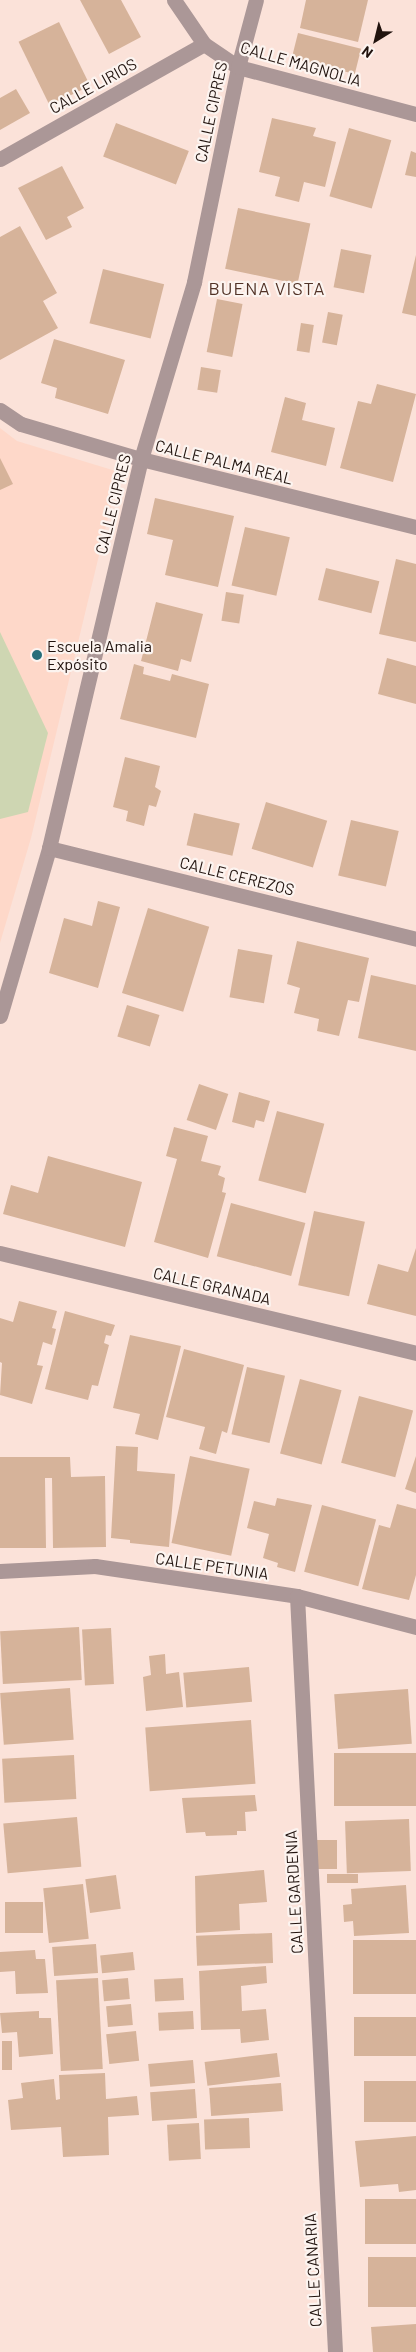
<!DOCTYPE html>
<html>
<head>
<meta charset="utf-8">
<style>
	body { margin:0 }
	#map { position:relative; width:416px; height:2352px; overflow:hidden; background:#fbe2d9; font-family:Barlow,sans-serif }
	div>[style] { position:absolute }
	.built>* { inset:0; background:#fed8c9 }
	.green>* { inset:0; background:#ced6b2 }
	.building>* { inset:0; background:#d6b39a; transform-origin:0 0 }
	.street>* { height:15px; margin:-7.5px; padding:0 7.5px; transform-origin:7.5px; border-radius:7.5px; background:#ab9797 }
	.dots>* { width:14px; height:14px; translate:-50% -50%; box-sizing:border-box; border:2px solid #fcf4f0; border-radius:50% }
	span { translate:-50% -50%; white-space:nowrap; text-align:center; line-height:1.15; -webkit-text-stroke:4.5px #fcf4f0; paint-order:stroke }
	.street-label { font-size:16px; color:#21130e }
	.poi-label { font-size:16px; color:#21130e }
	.left { translate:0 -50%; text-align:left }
	.neighbourhood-label { font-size:18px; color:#513226; letter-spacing:1px }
	.north { position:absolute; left:351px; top:15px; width:50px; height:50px; -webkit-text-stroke:4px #fcf4f0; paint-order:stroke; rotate:216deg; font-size:14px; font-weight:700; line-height:20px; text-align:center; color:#21130e }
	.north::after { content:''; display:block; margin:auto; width:18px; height:22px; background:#21130e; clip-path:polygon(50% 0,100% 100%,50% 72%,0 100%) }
</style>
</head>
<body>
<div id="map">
	<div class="built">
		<div style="clip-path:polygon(0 428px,17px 441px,119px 472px,31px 838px,0 943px)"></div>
	</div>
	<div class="green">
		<div style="clip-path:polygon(0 632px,48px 733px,28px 812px,0 819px)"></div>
	</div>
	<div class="building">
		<div style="clip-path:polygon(80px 0,121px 0,141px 37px,109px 54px)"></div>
		<div style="clip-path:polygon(306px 0,368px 0,358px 42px,300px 28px)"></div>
		<div style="left:59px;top:22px;width:71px;height:45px;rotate:64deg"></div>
		<div style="left:298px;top:33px;width:65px;height:26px;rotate:14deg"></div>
		<div style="clip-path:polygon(16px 89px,30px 113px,0 130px,0 98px)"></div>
		<div style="clip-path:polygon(272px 118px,316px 128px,313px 136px,336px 142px,325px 187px,304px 182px,299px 202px,275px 196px,280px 177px,259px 172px)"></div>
		<div style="left:116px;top:123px;width:78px;height:36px;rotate:21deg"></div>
		<div style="left:349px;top:128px;width:44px;height:71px;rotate:16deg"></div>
		<div style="clip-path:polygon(411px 151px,416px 153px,416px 177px,405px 175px)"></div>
		<div style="clip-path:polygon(62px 166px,84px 208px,67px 217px,72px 227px,46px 240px,18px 188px)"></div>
		<div style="left:238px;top:208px;width:74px;height:62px;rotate:12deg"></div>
		<div style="clip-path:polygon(20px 226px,57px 293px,43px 301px,58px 328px,0 360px,0 237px)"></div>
		<div style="left:341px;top:249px;width:31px;height:39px;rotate:11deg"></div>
		<div style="clip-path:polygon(416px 255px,416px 316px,402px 313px)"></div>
		<div style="left:103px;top:269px;width:63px;height:56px;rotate:14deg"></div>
		<div style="left:217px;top:299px;width:26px;height:54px;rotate:11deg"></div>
		<div style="left:328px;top:312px;width:15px;height:31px;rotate:11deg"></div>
		<div style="left:301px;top:323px;width:13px;height:28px;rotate:9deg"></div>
		<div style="clip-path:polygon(54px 339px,125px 360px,108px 414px,55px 398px,57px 388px,41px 383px)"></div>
		<div style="left:201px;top:367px;width:20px;height:23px;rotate:9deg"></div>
		<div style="clip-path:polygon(377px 384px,416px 394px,393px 482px,340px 468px,358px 401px,371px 404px)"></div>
		<div style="clip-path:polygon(285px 397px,306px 403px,302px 420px,335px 428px,326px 466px,271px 452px)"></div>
		<div style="clip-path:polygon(0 458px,13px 484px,0 490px)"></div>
		<div style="clip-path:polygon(155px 498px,234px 516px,218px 587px,165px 575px,173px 540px,147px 534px)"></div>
		<div style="left:245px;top:527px;width:46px;height:60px;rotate:13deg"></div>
		<div style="clip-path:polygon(396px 559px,416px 564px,416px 642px,379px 634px)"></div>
		<div style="left:326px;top:568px;width:55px;height:33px;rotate:14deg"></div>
		<div style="left:226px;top:592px;width:18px;height:29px;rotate:9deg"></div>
		<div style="clip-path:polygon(156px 602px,203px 614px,191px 662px,181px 659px,178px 671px,141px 661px)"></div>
		<div style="clip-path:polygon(387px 658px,416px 666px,416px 704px,378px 694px)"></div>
		<div style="clip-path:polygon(134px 664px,144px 667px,143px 674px,170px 681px,172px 674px,209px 684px,196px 738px,120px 719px)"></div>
		<div style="clip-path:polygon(125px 757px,160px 766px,155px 787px,161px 791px,156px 807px,149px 805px,144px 826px,126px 821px,128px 811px,113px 807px)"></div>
		<div style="left:266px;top:802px;width:64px;height:49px;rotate:17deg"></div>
		<div style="left:194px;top:813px;width:47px;height:33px;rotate:13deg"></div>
		<div style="left:351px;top:820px;width:49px;height:57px;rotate:13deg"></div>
		<div style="clip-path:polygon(98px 901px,120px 907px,98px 988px,49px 973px,64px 918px,92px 926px)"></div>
		<div style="left:148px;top:908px;width:64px;height:89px;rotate:17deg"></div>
		<div style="clip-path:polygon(297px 941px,369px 958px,359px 1002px,348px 1000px,339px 1036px,317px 1031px,319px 1019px,294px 1013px,300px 988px,287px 984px)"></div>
		<div style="left:238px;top:949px;width:35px;height:49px;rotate:10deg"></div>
		<div style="clip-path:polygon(371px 975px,416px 985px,416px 1051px,358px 1038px)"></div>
		<div style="left:127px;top:1005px;width:34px;height:33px;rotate:17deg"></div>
		<div style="left:199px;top:1084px;width:31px;height:38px;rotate:19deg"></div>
		<div style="clip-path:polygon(239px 1092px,270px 1101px,264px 1122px,256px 1120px,254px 1128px,232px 1122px)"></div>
		<div style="left:277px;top:1111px;width:49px;height:72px;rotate:15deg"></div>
		<div style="clip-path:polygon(174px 1127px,208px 1136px,201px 1161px,221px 1166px,218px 1175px,225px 1178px,222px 1192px,226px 1193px,208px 1258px,154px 1242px,177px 1159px,166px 1156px)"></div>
		<div style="clip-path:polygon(48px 1156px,142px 1182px,125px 1247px,3px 1214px,11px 1185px,38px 1193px)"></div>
		<div style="left:231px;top:1203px;width:77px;height:55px;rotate:15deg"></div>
		<div style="left:314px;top:1211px;width:52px;height:76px;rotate:12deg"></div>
		<div style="clip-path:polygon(416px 1248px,416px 1316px,367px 1304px,378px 1264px,408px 1272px)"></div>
		<div style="clip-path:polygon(19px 1301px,57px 1311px,52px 1328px,56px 1329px,52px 1345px,43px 1342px,37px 1365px,43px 1366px,32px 1404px,0 1395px,2px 1363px,0 1362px,0 1318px,13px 1322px)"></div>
		<div style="clip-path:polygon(65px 1311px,115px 1325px,111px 1336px,106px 1335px,104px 1343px,109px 1345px,98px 1386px,92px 1385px,88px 1400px,45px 1389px)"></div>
		<div style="clip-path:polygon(130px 1335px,181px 1346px,158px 1440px,135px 1434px,140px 1414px,113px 1408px)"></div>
		<div style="clip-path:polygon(184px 1349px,244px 1365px,227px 1433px,222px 1431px,216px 1454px,199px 1449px,205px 1427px,166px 1417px)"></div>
		<div style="left:247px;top:1367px;width:39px;height:69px;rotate:13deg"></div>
		<div style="left:300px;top:1379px;width:43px;height:77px;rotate:15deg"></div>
		<div style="left:359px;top:1396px;width:56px;height:69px;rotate:15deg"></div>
		<div style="clip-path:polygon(116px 1446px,138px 1447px,137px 1471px,175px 1474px,169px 1547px,130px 1543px,130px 1540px,111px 1538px)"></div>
		<div style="left:190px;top:1456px;width:61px;height:89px;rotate:12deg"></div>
		<div style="clip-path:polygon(416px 1456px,416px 1493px,405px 1489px)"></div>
		<div style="clip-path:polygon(0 1457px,70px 1457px,71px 1477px,105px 1476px,106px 1547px,53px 1548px,52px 1478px,45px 1478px,46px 1548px,0 1548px)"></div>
		<div style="clip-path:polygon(277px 1498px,312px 1505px,295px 1572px,277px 1567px,278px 1563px,263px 1558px,269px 1534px,247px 1528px,254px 1501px,275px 1506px)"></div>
		<div style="clip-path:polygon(397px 1504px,416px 1509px,416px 1575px,409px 1600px,362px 1589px,379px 1525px,390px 1528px)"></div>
		<div style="left:322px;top:1505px;width:56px;height:69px;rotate:15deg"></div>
		<div style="left:79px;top:1627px;width:53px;height:79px;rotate:87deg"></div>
		<div style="left:111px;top:1628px;width:56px;height:29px;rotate:87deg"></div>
		<div style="clip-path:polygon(165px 1654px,166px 1674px,179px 1672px,183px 1707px,146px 1711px,143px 1677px,151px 1675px,149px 1656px)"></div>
		<div style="left:249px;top:1667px;width:35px;height:66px;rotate:85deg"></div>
		<div style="left:70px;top:1688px;width:52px;height:70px;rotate:86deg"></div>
		<div style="left:408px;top:1689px;width:55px;height:74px;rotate:86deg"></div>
		<div style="left:251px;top:1720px;width:64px;height:106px;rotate:86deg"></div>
		<div style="left:416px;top:1753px;width:53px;height:82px;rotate:90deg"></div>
		<div style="left:74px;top:1755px;width:44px;height:72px;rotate:87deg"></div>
		<div style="clip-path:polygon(255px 1795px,257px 1811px,245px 1812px,246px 1831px,237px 1831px,237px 1835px,206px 1836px,205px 1832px,186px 1833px,182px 1798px)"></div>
		<div style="left:77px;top:1817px;width:50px;height:74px;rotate:85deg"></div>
		<div style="left:409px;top:1819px;width:52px;height:64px;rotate:88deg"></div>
		<div style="left:337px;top:1840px;width:29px;height:20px;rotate:90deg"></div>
		<div style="clip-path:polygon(264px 1870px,267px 1902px,239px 1904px,240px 1930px,196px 1933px,195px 1876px)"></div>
		<div style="left:358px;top:1874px;width:9px;height:31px;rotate:90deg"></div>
		<div style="left:116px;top:1875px;width:34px;height:31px;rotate:82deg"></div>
		<div style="left:83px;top:1884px;width:55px;height:40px;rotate:84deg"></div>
		<div style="clip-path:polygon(406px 1885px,409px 1933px,354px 1936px,353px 1921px,344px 1922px,343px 1905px,352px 1904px,351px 1889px)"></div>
		<div style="left:5px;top:1902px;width:38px;height:31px"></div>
		<div style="left:272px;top:1933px;width:30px;height:76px;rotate:88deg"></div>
		<div style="left:416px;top:1940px;width:54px;height:63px;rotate:90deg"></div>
		<div style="left:96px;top:1944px;width:29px;height:44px;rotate:86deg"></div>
		<div style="clip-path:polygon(35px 1950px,36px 1959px,45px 1959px,48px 1993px,16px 1994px,15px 1971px,0 1972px,0 1952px)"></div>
		<div style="left:133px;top:1952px;width:18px;height:33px;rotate:84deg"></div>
		<div style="clip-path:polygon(266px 1966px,267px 1983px,241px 1986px,242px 2011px,266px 2009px,269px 2040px,241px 2043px,240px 2029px,201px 2030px,199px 1971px)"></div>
		<div style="left:98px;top:1978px;width:91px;height:42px;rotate:87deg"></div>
		<div style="left:128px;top:1978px;width:21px;height:26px;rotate:85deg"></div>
		<div style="left:183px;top:1978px;width:22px;height:29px;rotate:87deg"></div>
		<div style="left:131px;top:2004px;width:21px;height:25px;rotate:85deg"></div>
		<div style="clip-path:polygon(39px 2011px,39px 2018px,51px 2018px,53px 2054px,19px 2057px,17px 2032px,2px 2033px,0 2013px)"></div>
		<div style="left:193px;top:2011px;width:18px;height:35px;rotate:87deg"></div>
		<div style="left:416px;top:2017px;width:39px;height:62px;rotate:90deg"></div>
		<div style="left:136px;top:2031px;width:30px;height:30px;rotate:84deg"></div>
		<div style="left:2px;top:2041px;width:10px;height:29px"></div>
		<div style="left:277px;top:2053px;width:24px;height:73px;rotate:83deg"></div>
		<div style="left:193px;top:2060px;width:23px;height:45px;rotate:85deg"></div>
		<div style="clip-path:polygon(105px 2073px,106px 2099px,137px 2096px,139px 2115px,108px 2117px,109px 2155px,63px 2157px,61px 2127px,11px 2130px,8px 2100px,23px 2098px,21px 2083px,54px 2079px,56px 2100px,60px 2099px,59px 2075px)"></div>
		<div style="left:416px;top:2081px;width:41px;height:52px;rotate:90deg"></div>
		<div style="left:281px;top:2083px;width:28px;height:72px;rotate:86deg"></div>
		<div style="left:195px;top:2089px;width:29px;height:45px;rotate:86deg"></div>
		<div style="left:249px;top:2118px;width:30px;height:45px;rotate:88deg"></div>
		<div style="left:199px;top:2123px;width:36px;height:32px;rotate:87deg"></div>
		<div style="clip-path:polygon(416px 2136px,416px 2190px,399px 2192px,398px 2184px,360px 2187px,355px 2141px)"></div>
		<div style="left:416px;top:2199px;width:45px;height:51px;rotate:90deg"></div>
		<div style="left:416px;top:2257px;width:50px;height:48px;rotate:90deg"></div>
		<div style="clip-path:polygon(416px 2324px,416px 2352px,373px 2352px,371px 2327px)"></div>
	</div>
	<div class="street">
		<div style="left:174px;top:0;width:53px;rotate:55.7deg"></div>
		<div style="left:204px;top:44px;width:41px;rotate:34.1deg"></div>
		<div style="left:238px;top:67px;width:184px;rotate:14.8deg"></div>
		<div style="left:0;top:159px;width:234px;rotate:-29.4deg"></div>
		<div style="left:0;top:410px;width:25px;rotate:34deg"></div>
		<div style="left:21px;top:424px;width:125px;rotate:16.3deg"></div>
		<div style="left:141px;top:459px;width:283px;rotate:13.9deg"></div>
		<div style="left:49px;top:848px;width:378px;rotate:13.9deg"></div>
		<div style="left:0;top:1016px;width:175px;rotate:-73.7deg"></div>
		<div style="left:49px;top:848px;width:400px;rotate:-76.7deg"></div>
		<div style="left:141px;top:459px;width:185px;rotate:-73.3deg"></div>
		<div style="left:194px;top:282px;width:219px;rotate:-78.4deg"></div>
		<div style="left:238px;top:67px;width:69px;rotate:-75deg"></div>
		<div style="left:0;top:1253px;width:428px;rotate:13.5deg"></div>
		<div style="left:0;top:1571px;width:95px;rotate:-3deg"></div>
		<div style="left:95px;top:1566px;width:204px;rotate:8.4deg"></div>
		<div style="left:297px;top:1596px;width:123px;rotate:14.6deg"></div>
		<div style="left:297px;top:1596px;width:757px;rotate:87.12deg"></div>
	</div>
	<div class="dots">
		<div style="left:37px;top:655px;background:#266e7a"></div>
	</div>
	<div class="street-label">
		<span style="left:301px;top:64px;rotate:16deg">CALLE MAGNOLIA</span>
		<span style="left:93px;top:86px;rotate:-29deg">CALLE LIRIOS</span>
		<span style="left:211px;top:112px;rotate:-78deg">CALLE CIPRES</span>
		<span style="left:224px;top:462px;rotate:14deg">CALLE PALMA REAL</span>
		<span style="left:113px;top:504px;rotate:-76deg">CALLE CIPRES</span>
		<span style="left:237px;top:876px;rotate:14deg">CALLE CEREZOS</span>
		<span style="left:212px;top:1286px;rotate:13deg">CALLE GRANADA</span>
		<span style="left:212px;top:1566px;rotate:8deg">CALLE PETUNIA</span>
		<span style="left:294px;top:1892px;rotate:-93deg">CALLE GARDENIA</span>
		<span style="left:313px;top:2270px;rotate:-93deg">CALLE CANARIA</span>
	</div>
	<div class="poi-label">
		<span class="left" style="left:47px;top:655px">Escuela Amalia<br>Expósito</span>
	</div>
	<div class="neighbourhood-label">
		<span style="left:267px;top:288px">BUENA VISTA</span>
	</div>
	<div class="north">N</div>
</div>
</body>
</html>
